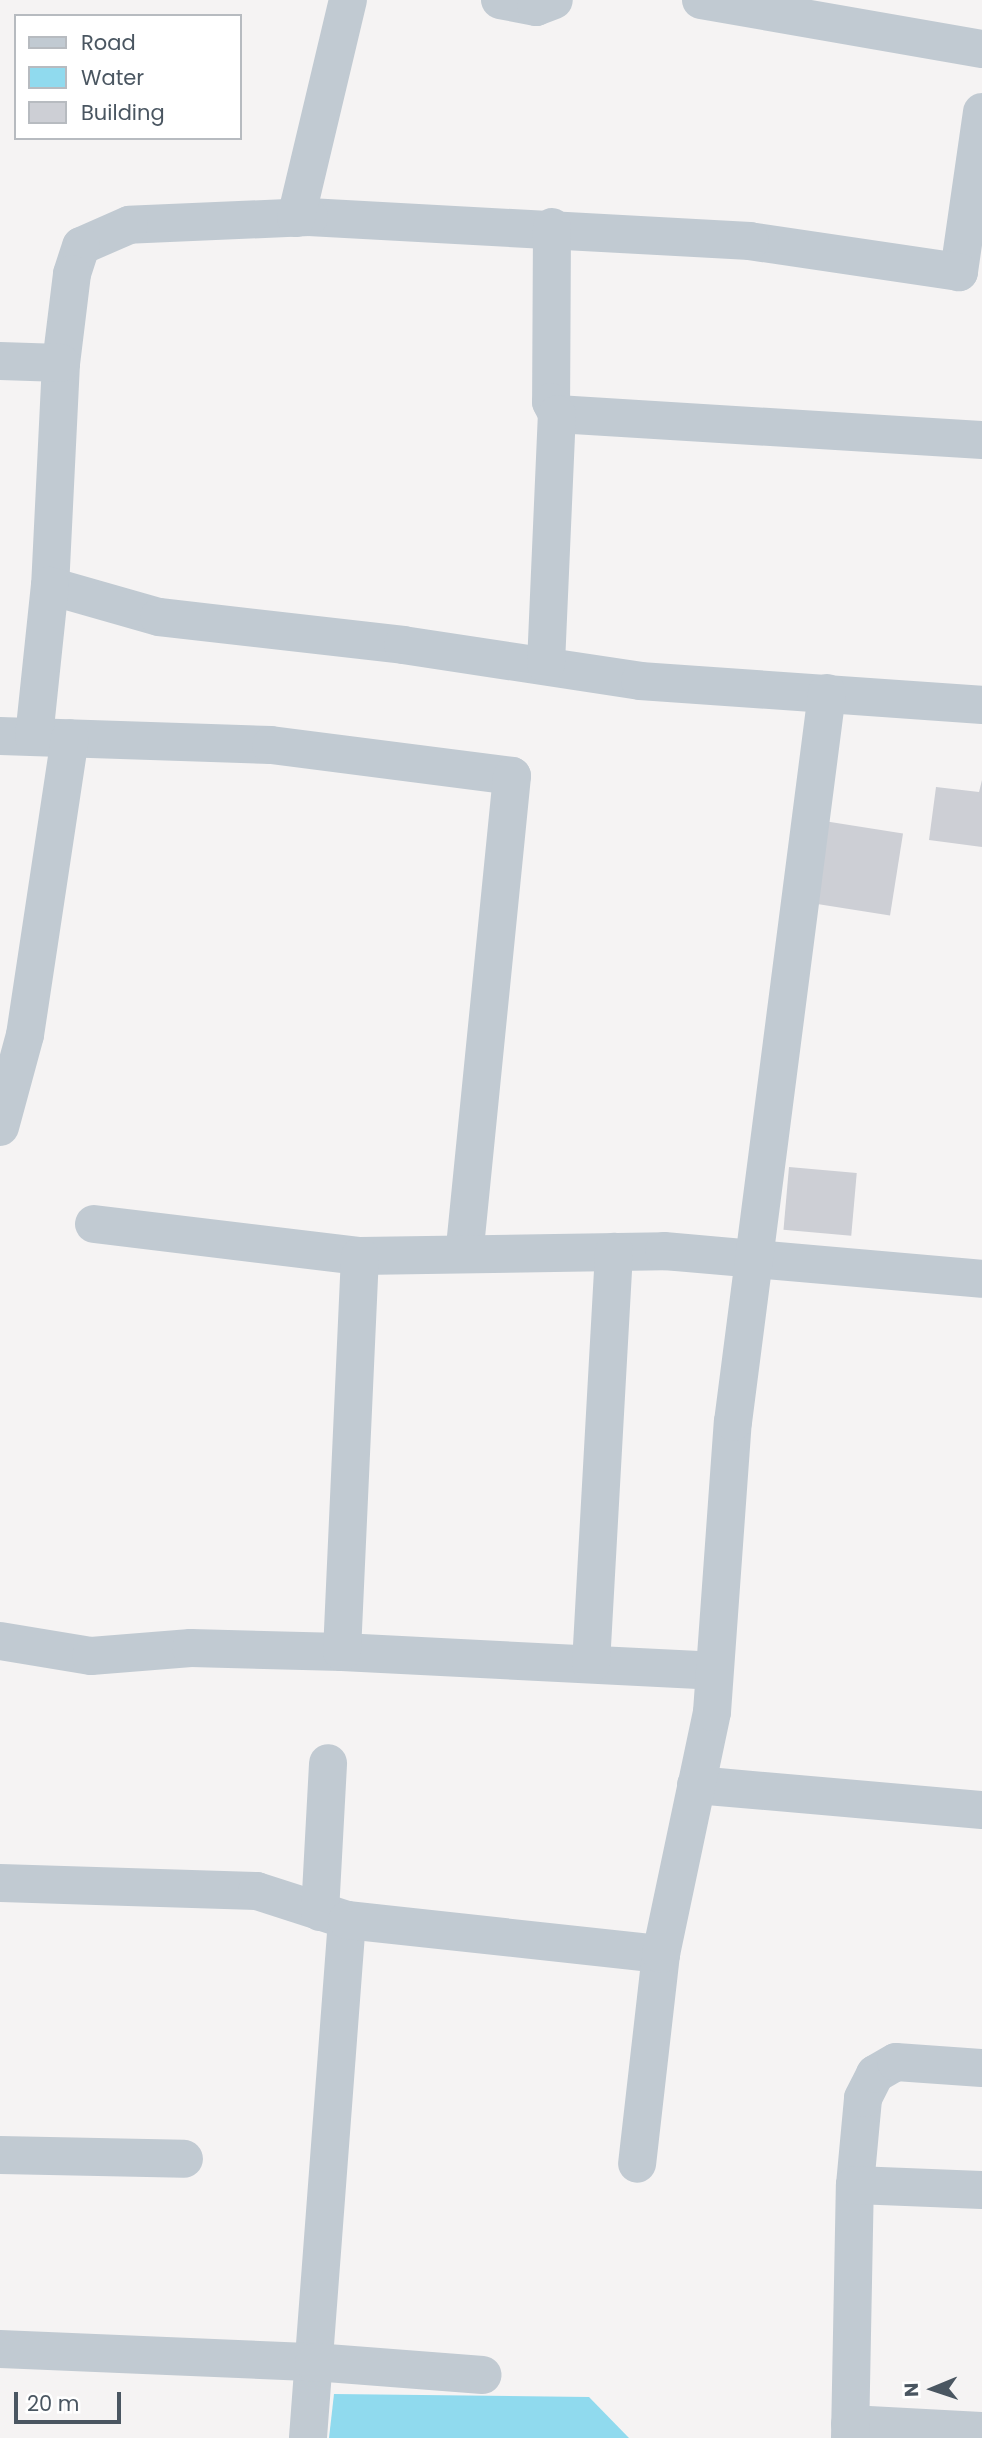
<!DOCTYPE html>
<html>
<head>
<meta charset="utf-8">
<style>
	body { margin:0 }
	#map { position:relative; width:982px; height:2438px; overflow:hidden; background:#f5f3f3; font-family:Poppins,sans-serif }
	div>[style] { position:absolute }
	.water>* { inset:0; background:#90daee }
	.building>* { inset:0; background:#cdcfd5; transform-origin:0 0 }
	.street>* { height:38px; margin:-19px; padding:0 19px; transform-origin:19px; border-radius:19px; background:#c1cad2 }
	span { translate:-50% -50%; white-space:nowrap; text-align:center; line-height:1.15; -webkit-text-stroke:5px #fff; paint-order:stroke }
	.legend { position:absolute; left:14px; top:14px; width:228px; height:126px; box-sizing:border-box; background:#fff; border:2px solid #b7bbc0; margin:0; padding:9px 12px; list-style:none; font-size:21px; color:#4a5661 }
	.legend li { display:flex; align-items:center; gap:14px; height:35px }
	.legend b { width:35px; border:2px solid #b7bbc0 }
	.north { position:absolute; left:898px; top:2354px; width:70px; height:70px; -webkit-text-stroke:5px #fff; paint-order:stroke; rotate:268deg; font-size:19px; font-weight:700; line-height:28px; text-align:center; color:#4a5661 }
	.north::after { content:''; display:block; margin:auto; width:24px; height:32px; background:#4a5661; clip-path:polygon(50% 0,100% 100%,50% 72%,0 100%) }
	.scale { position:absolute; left:14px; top:2392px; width:107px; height:32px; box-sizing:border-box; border:4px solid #4a5661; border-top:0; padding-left:9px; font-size:21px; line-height:24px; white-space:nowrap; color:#4a5661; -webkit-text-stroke:5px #fff; paint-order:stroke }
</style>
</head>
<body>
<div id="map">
	<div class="water">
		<div style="clip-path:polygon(334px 2394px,589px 2397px,629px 2438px,329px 2438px)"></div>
	</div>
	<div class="building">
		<div style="clip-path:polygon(982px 780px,982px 847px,929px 840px,936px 787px,979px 792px)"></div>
		<div style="left:824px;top:821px;width:80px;height:83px;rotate:9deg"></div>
		<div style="left:789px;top:1167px;width:68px;height:63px;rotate:5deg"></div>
	</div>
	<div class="street">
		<div style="left:500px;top:0;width:37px;rotate:11deg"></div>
		<div style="left:536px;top:7px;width:19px;rotate:-21deg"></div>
		<div style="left:701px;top:0;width:285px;rotate:9.9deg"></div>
		<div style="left:982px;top:112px;width:162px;rotate:98.2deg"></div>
		<div style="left:959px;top:272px;width:211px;rotate:-171.6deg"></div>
		<div style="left:750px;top:241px;width:442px;rotate:-176.9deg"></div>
		<div style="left:309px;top:217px;width:180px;rotate:177.5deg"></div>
		<div style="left:129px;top:225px;width:52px;rotate:156.4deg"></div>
		<div style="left:81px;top:246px;width:29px;rotate:108deg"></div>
		<div style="left:72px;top:274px;width:90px;rotate:97deg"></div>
		<div style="left:61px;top:363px;width:223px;rotate:92.8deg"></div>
		<div style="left:50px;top:586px;width:113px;rotate:15.9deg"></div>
		<div style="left:159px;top:617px;width:246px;rotate:6.5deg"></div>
		<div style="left:403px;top:645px;width:240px;rotate:8.6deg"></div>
		<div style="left:640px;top:681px;width:343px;rotate:4deg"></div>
		<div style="left:296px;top:218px;width:224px;rotate:-76.6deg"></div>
		<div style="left:552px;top:227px;width:175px;rotate:90.3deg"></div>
		<div style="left:551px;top:402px;width:13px;rotate:63deg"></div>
		<div style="left:557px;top:414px;width:426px;rotate:3.5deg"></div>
		<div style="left:0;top:361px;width:61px;rotate:1.9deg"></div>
		<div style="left:546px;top:664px;width:250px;rotate:-87.5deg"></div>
		<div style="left:0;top:736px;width:271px;rotate:1.9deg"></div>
		<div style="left:271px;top:745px;width:243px;rotate:7.3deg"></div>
		<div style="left:512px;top:776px;width:480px;rotate:95.7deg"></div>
		<div style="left:34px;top:737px;width:152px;rotate:-84deg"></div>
		<div style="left:0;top:1127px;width:95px;rotate:-74.8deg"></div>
		<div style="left:25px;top:1035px;width:300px;rotate:-81.4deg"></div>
		<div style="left:94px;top:1224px;width:268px;rotate:6.9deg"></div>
		<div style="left:360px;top:1256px;width:304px;rotate:-0.9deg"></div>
		<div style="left:664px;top:1251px;width:319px;rotate:5deg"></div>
		<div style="left:0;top:1641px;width:92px;rotate:9.4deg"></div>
		<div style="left:91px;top:1656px;width:100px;rotate:-4.6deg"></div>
		<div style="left:191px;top:1648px;width:151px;rotate:1.5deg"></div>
		<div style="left:342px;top:1652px;width:372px;rotate:2.9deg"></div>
		<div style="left:342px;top:1652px;width:396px;rotate:-87.4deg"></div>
		<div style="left:591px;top:1664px;width:413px;rotate:-86.8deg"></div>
		<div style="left:696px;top:1785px;width:287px;rotate:5deg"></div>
		<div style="left:0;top:1883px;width:257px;rotate:1.8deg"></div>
		<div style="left:257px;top:1891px;width:95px;rotate:17.9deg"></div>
		<div style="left:347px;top:1920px;width:519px;rotate:94.31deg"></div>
		<div style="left:320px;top:1912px;width:149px;rotate:-86.9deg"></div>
		<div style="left:347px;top:1920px;width:316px;rotate:6.2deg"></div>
		<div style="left:661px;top:1954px;width:211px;rotate:96.5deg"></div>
		<div style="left:661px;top:1954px;width:247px;rotate:-78.1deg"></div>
		<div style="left:712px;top:1712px;width:291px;rotate:-85.9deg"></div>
		<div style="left:733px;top:1422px;width:735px;rotate:-82.65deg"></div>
		<div style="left:0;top:2155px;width:184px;rotate:1.2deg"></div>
		<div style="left:855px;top:2185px;width:87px;rotate:-84.7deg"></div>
		<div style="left:863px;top:2098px;width:27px;rotate:-63deg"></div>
		<div style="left:875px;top:2074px;width:24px;rotate:-30deg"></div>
		<div style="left:896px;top:2062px;width:86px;rotate:4deg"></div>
		<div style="left:0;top:2349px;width:314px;rotate:2.4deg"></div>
		<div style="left:314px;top:2362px;width:169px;rotate:4.4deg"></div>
		<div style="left:850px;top:2424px;width:132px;rotate:3deg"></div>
		<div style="left:850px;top:2438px;width:253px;rotate:-88.9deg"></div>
		<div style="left:855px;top:2185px;width:127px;rotate:2.3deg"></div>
	</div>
	<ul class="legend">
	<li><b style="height:9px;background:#c1cad2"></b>Road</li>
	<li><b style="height:19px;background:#90daee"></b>Water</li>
	<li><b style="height:19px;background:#cdcfd5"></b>Building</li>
	</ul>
	<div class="north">N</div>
	<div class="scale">20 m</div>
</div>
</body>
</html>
